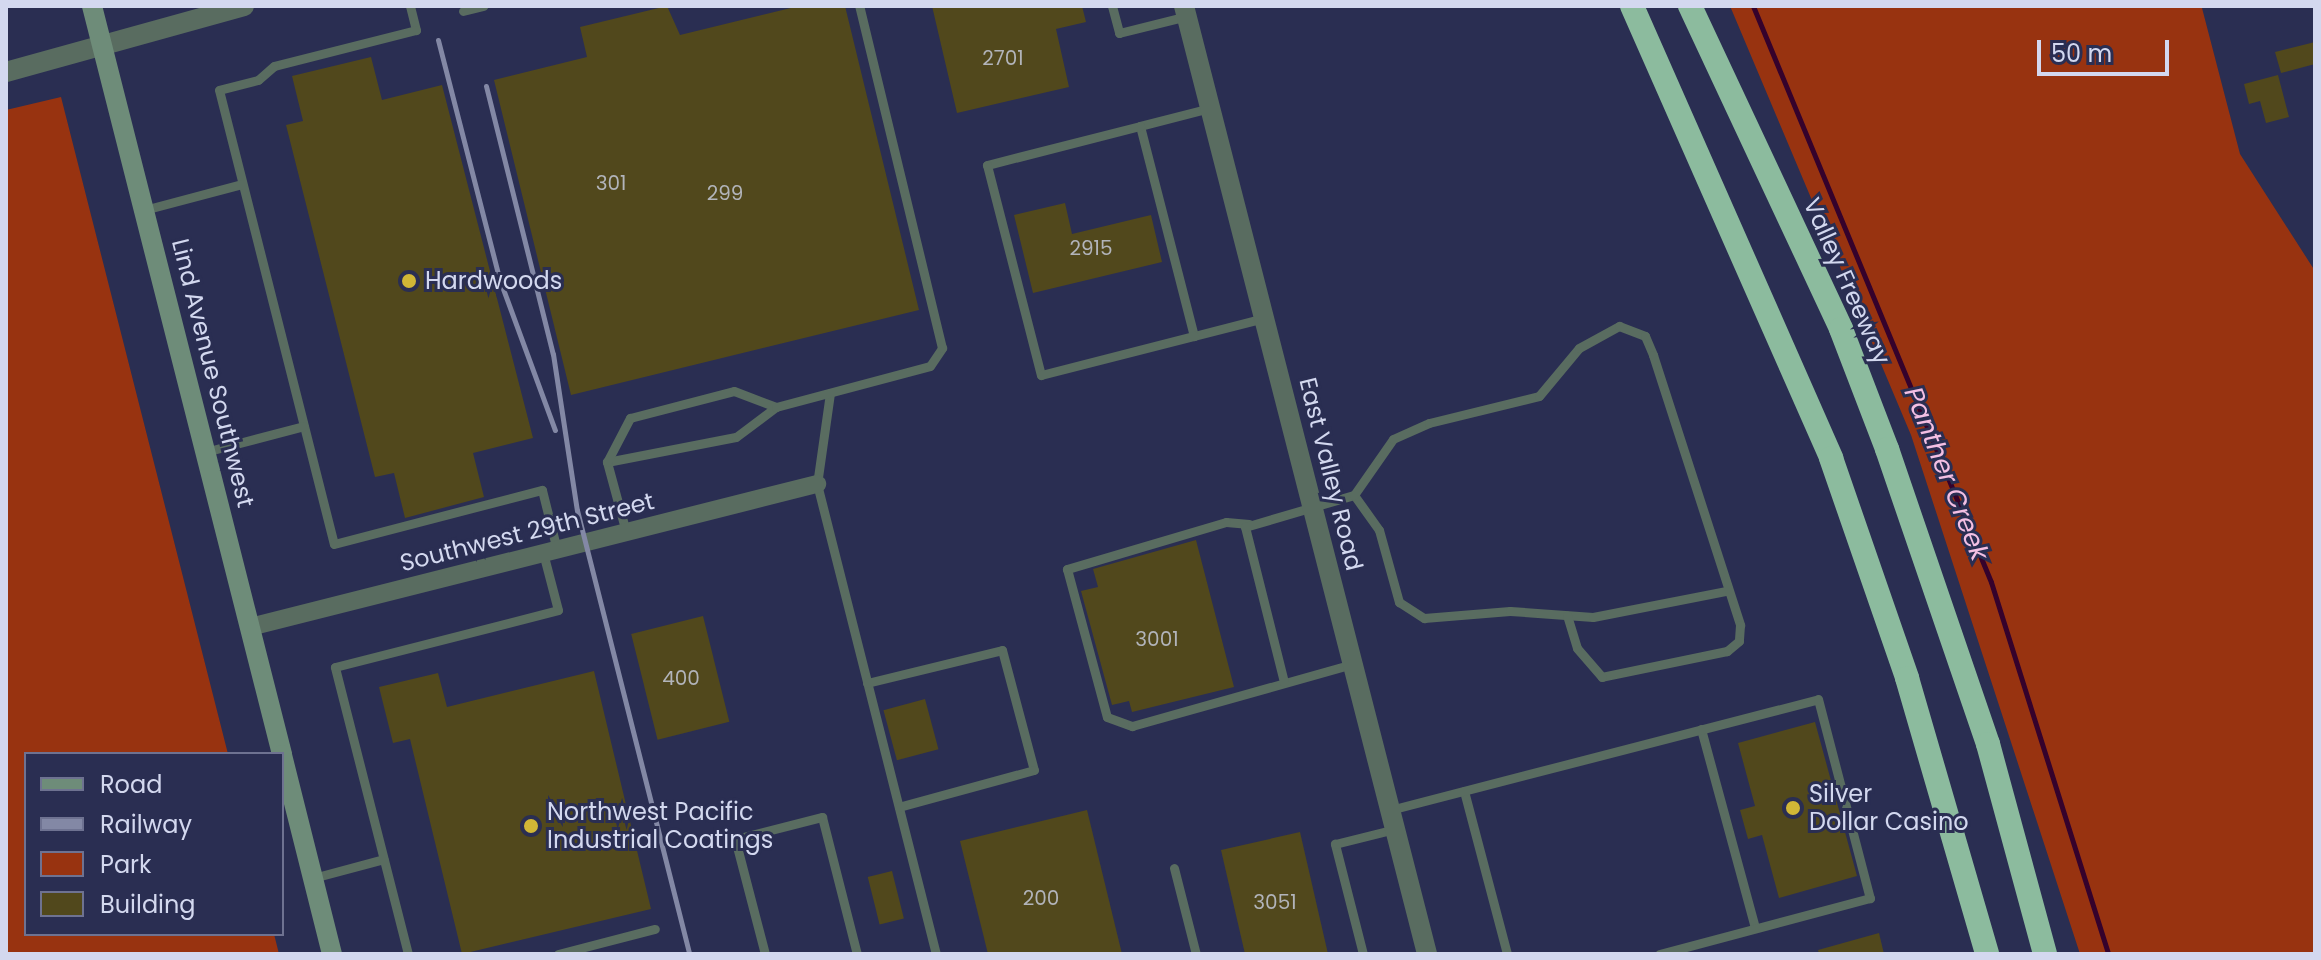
<!DOCTYPE html>
<html>
<head>
<meta charset="utf-8">
<style>
	body { margin:0 }
	#map { position:relative; width:2321px; height:960px; overflow:hidden; background:#2a2e52; font-family:Poppins,sans-serif }
	div>[style] { position:absolute }
	.green>* { inset:0; background:#983310 }
	.stream>* { height:5px; margin:-2.5px; padding:0 2.5px; transform-origin:2.5px; border-radius:2.5px; background:#35022c }
	.building>* { inset:0; background:#51481c; transform-origin:0 0 }
	.service>* { height:9px; margin:-4.5px; padding:0 4.5px; transform-origin:4.5px; border-radius:4.5px; background:#596c60 }
	.minor>* { height:18px; margin:-9px; padding:0 9px; transform-origin:9px; border-radius:9px; background:#596c60 }
	.tertiary>* { height:20px; margin:-10px; padding:0 10px; transform-origin:10px; border-radius:10px; background:#596c60 }
	.secondary>* { height:20px; margin:-10px; padding:0 10px; transform-origin:10px; border-radius:10px; background:#6e8c79 }
	.motorway>* { height:24px; margin:-12px; padding:0 12px; transform-origin:12px; border-radius:12px; background:#8cbb9e }
	.rail>* { height:5px; margin:-2.5px; padding:0 2.5px; transform-origin:2.5px; border-radius:2.5px; background:#8388a5 }
	.dots>* { width:22px; height:22px; translate:-50% -50%; box-sizing:border-box; border:4px solid #2a2e52; border-radius:50% }
	span { translate:-50% -50%; white-space:nowrap; text-align:center; line-height:1.15; -webkit-text-stroke:6px #2a2e52; paint-order:stroke }
	.number-label { font-size:20px; color:#b2b4ba }
	.number-label span { -webkit-text-stroke-width:0 }
	.poi-label { font-size:24px; color:#d3d8ef }
	.left { translate:0 -50%; text-align:left }
	.street-label { font-size:24px; color:#d3d8ef }
	.water-label { font-size:26px; color:#f3bfe3; font-style:italic }
	.frame { position:absolute; inset:0; border:8px solid #d3d8ef; pointer-events:none }
	.legend { position:absolute; left:24px; top:752px; width:260px; height:184px; box-sizing:border-box; background:#2a2e52; border:2px solid #6e7291; margin:0; padding:10px 14px; list-style:none; font-size:24px; color:#d3d8ef }
	.legend li { display:flex; align-items:center; gap:16px; height:40px }
	.legend b { width:40px; border:2px solid #6e7291 }
	.scale { position:absolute; left:2037px; top:40px; width:132px; height:36px; box-sizing:border-box; border:4px solid #d3d8ef; border-top:0; padding-left:10px; font-size:24px; line-height:28px; white-space:nowrap; color:#d3d8ef; -webkit-text-stroke:6px #2a2e52; paint-order:stroke }
</style>
</head>
<body>
<div id="map">
	<div class="green">
		<div style="clip-path:polygon(1730px 6px,2202px 8px,2240px 154px,2315px 271px,2315px 954px,2080px 954px,1911px 435px)"></div>
		<div style="clip-path:polygon(61px 97px,228px 754px,26px 754px,26px 934px,274px 934px,279px 954px,6px 954px,6px 110px)"></div>
	</div>
	<div class="stream">
		<div style="left:1753px;top:6px;width:623px;rotate:67.55deg"></div>
		<div style="left:1991px;top:582px;width:390px;rotate:72.5deg"></div>
	</div>
	<div class="building">
		<div style="clip-path:polygon(667px 6px,680px 35px,799px 6px,845px 6px,919px 310px,571px 395px,494px 80px,587px 57px,580px 27px)"></div>
		<div style="clip-path:polygon(932px 6px,1082px 6px,1086px 22px,1056px 29px,1069px 87px,957px 113px)"></div>
		<div style="clip-path:polygon(2315px 42px,2315px 64px,2281px 73px,2275px 52px)"></div>
		<div style="clip-path:polygon(371px 57px,382px 100px,442px 85px,533px 438px,473px 453px,484px 497px,405px 518px,394px 473px,375px 477px,286px 125px,303px 121px,292px 76px)"></div>
		<div style="clip-path:polygon(2278px 75px,2289px 117px,2266px 123px,2260px 101px,2249px 104px,2244px 84px)"></div>
		<div style="clip-path:polygon(1065px 203px,1072px 234px,1151px 215px,1162px 262px,1033px 293px,1014px 215px)"></div>
		<div style="clip-path:polygon(1196px 540px,1234px 687px,1132px 712px,1129px 701px,1112px 705px,1081px 591px,1098px 587px,1093px 569px)"></div>
		<div style="left:703px;top:616px;width:109px;height:74px;rotate:76deg"></div>
		<div style="clip-path:polygon(594px 671px,651px 909px,462px 954px,410px 739px,393px 743px,379px 687px,438px 673px,447px 707px)"></div>
		<div style="left:925px;top:699px;width:52px;height:43px;rotate:75deg"></div>
		<div style="clip-path:polygon(1815px 722px,1857px 876px,1779px 898px,1762px 835px,1748px 839px,1740px 810px,1755px 806px,1738px 743px)"></div>
		<div style="clip-path:polygon(1087px 810px,1122px 954px,988px 954px,960px 841px)"></div>
		<div style="clip-path:polygon(1300px 832px,1328px 954px,1245px 954px,1221px 850px)"></div>
		<div style="left:892px;top:871px;width:49px;height:25px;rotate:76deg"></div>
		<div style="clip-path:polygon(1879px 933px,1884px 954px,1819px 954px,1818px 950px)"></div>
	</div>
	<div class="service">
		<div style="left:410px;top:6px;width:25px;rotate:76deg"></div>
		<div style="left:416px;top:30px;width:146px;rotate:165.8deg"></div>
		<div style="left:274px;top:66px;width:21px;rotate:139deg"></div>
		<div style="left:258px;top:80px;width:40px;rotate:165.6deg"></div>
		<div style="left:219px;top:90px;width:468px;rotate:75.8deg"></div>
		<div style="left:334px;top:544px;width:215px;rotate:-14.6deg"></div>
		<div style="left:542px;top:490px;width:62px;rotate:76deg"></div>
		<div style="left:1112px;top:6px;width:28px;rotate:75deg"></div>
		<div style="left:1119px;top:33px;width:70px;rotate:-14deg"></div>
		<div style="left:463px;top:11px;width:21px;rotate:-14deg"></div>
		<div style="left:1210px;top:108px;width:72px;rotate:165.6deg"></div>
		<div style="left:1140px;top:126px;width:217px;rotate:75.6deg"></div>
		<div style="left:1194px;top:336px;width:72px;rotate:-14.4deg"></div>
		<div style="left:1140px;top:126px;width:158px;rotate:165.7deg"></div>
		<div style="left:987px;top:165px;width:217px;rotate:75.6deg"></div>
		<div style="left:1041px;top:375px;width:158px;rotate:-14.3deg"></div>
		<div style="left:144px;top:210px;width:101px;rotate:-14.9deg"></div>
		<div style="left:830px;top:393px;width:92px;rotate:98.1deg"></div>
		<div style="left:817px;top:484px;width:485px;rotate:75.8deg"></div>
		<div style="left:205px;top:452px;width:102px;rotate:-14.7deg"></div>
		<div style="left:607px;top:462px;width:131px;rotate:-11deg"></div>
		<div style="left:736px;top:437px;width:50px;rotate:-36.9deg"></div>
		<div style="left:1354px;top:495px;width:43px;rotate:54.5deg"></div>
		<div style="left:1379px;top:530px;width:75px;rotate:74.5deg"></div>
		<div style="left:1399px;top:602px;width:30px;rotate:33deg"></div>
		<div style="left:1424px;top:618px;width:86px;rotate:-4.7deg"></div>
		<div style="left:1510px;top:611px;width:83px;rotate:4.1deg"></div>
		<div style="left:1593px;top:617px;width:136px;rotate:-11.1deg"></div>
		<div style="left:1249px;top:524px;width:23px;rotate:-175deg"></div>
		<div style="left:1226px;top:522px;width:166px;rotate:163.5deg"></div>
		<div style="left:1067px;top:569px;width:153px;rotate:74.9deg"></div>
		<div style="left:1107px;top:717px;width:27px;rotate:20deg"></div>
		<div style="left:1132px;top:726px;width:230px;rotate:-15.7deg"></div>
		<div style="left:626px;top:532px;width:73px;rotate:-105.2deg"></div>
		<div style="left:607px;top:462px;width:50px;rotate:-62.4deg"></div>
		<div style="left:630px;top:418px;width:107px;rotate:-14.6deg"></div>
		<div style="left:734px;top:391px;width:45px;rotate:20.9deg"></div>
		<div style="left:776px;top:407px;width:159px;rotate:-14.9deg"></div>
		<div style="left:930px;top:366px;width:22px;rotate:-56deg"></div>
		<div style="left:942px;top:348px;width:352px;rotate:-103.6deg"></div>
		<div style="left:1284px;top:682px;width:160px;rotate:-104.1deg"></div>
		<div style="left:1245px;top:527px;width:114px;rotate:-16.4deg"></div>
		<div style="left:1354px;top:495px;width:68px;rotate:-55.1deg"></div>
		<div style="left:1393px;top:439px;width:39px;rotate:-24deg"></div>
		<div style="left:1429px;top:423px;width:113px;rotate:-13.8deg"></div>
		<div style="left:1539px;top:396px;width:62px;rotate:-50.2deg"></div>
		<div style="left:1579px;top:348px;width:46px;rotate:-28.8deg"></div>
		<div style="left:1619px;top:326px;width:28px;rotate:21deg"></div>
		<div style="left:1645px;top:336px;width:21px;rotate:67deg"></div>
		<div style="left:1653px;top:355px;width:284px;rotate:72.1deg"></div>
		<div style="left:1740px;top:625px;width:16px;rotate:94deg"></div>
		<div style="left:1739px;top:641px;width:16px;rotate:140deg"></div>
		<div style="left:1727px;top:651px;width:128px;rotate:168.3deg"></div>
		<div style="left:1602px;top:677px;width:38px;rotate:-131deg"></div>
		<div style="left:1577px;top:648px;width:34px;rotate:-107deg"></div>
		<div style="left:867px;top:683px;width:139px;rotate:-13.7deg"></div>
		<div style="left:1002px;top:650px;width:124px;rotate:75.1deg"></div>
		<div style="left:1034px;top:770px;width:140px;rotate:164.7deg"></div>
		<div style="left:1701px;top:729px;width:206px;rotate:74.8deg"></div>
		<div style="left:1464px;top:791px;width:169px;rotate:75.2deg"></div>
		<div style="left:1390px;top:810px;width:442px;rotate:-14.5deg"></div>
		<div style="left:1818px;top:699px;width:206px;rotate:75.4deg"></div>
		<div style="left:1870px;top:898px;width:218px;rotate:165.1deg"></div>
		<div style="left:1174px;top:868px;width:89px;rotate:75.7deg"></div>
		<div style="left:313px;top:878px;width:73px;rotate:-15deg"></div>
		<div style="left:408px;top:954px;width:296px;rotate:-104.3deg"></div>
		<div style="left:335px;top:667px;width:230px;rotate:-14.3deg"></div>
		<div style="left:558px;top:610px;width:59px;rotate:-104.7deg"></div>
		<div style="left:558px;top:954px;width:100px;rotate:-14.5deg"></div>
		<div style="left:765px;top:954px;width:119px;rotate:-104.6deg"></div>
		<div style="left:735px;top:839px;width:90px;rotate:-14.2deg"></div>
		<div style="left:822px;top:817px;width:141px;rotate:75.7deg"></div>
		<div style="left:1363px;top:954px;width:114px;rotate:-104.3deg"></div>
		<div style="left:1335px;top:844px;width:62px;rotate:-14deg"></div>
	</div>
	<div class="minor">
		<div style="left:250px;top:627px;width:585px;rotate:-14.16deg"></div>
	</div>
	<div class="tertiary">
		<div style="left:1184px;top:6px;width:979px;rotate:75.62deg"></div>
		<div style="left:6px;top:72px;width:247px;rotate:-15.5deg"></div>
	</div>
	<div class="secondary">
		<div style="left:92px;top:6px;width:772px;rotate:75.75deg"></div>
		<div style="left:282px;top:755px;width:205px;rotate:75.9deg"></div>
	</div>
	<div class="motorway">
		<div style="left:1632px;top:6px;width:494px;rotate:66.2deg"></div>
		<div style="left:1831px;top:458px;width:233px;rotate:70.9deg"></div>
		<div style="left:1907px;top:678px;width:287px;rotate:73.8deg"></div>
		<div style="left:1690px;top:6px;width:357px;rotate:64.9deg"></div>
		<div style="left:1841px;top:329px;width:129px;rotate:69deg"></div>
		<div style="left:1887px;top:449px;width:312px;rotate:71.1deg"></div>
		<div style="left:1988px;top:744px;width:218px;rotate:74.8deg"></div>
	</div>
	<div class="rail">
		<div style="left:438px;top:40px;width:246px;rotate:75.6deg"></div>
		<div style="left:499px;top:278px;width:162px;rotate:69.8deg"></div>
		<div style="left:486px;top:86px;width:276px;rotate:76deg"></div>
		<div style="left:553px;top:354px;width:158px;rotate:81.3deg"></div>
		<div style="left:577px;top:510px;width:458px;rotate:75.8deg"></div>
	</div>
	<div class="dots">
		<div style="left:409px;top:281px;background:#d1b736"></div>
		<div style="left:1793px;top:808px;background:#d1b736"></div>
		<div style="left:531px;top:826px;background:#d1b736"></div>
	</div>
	<div class="number-label">
		<span style="left:1003px;top:58px">2701</span>
		<span style="left:611px;top:183px">301</span>
		<span style="left:725px;top:193px">299</span>
		<span style="left:1091px;top:248px">2915</span>
		<span style="left:1157px;top:639px">3001</span>
		<span style="left:681px;top:678px">400</span>
		<span style="left:1041px;top:898px">200</span>
		<span style="left:1275px;top:902px">3051</span>
	</div>
	<div class="poi-label">
		<span class="left" style="left:425px;top:281px">Hardwoods</span>
		<span class="left" style="left:1809px;top:808px">Silver<br>Dollar Casino</span>
		<span class="left" style="left:547px;top:826px">Northwest Pacific<br>Industrial Coatings</span>
	</div>
	<div class="street-label">
		<span style="left:1847px;top:281px;rotate:66deg">Valley Freeway</span>
		<span style="left:213px;top:373px;rotate:76deg">Lind Avenue Southwest</span>
		<span style="left:1331px;top:474px;rotate:76deg">East Valley Road</span>
		<span style="left:527px;top:532px;rotate:-14deg">Southwest 29th Street</span>
	</div>
	<div class="water-label">
		<span style="left:1946px;top:474px;rotate:68deg">Panther Creek</span>
	</div>
	<div class="frame"></div>
	<ul class="legend">
	<li><b style="height:10px;background:#6e8c79"></b>Road</li>
	<li><b style="height:10px;background:#8388a5"></b>Railway</li>
	<li><b style="height:22px;background:#983310"></b>Park</li>
	<li><b style="height:22px;background:#51481c"></b>Building</li>
	</ul>
	<div class="scale">50 m</div>
</div>
</body>
</html>
